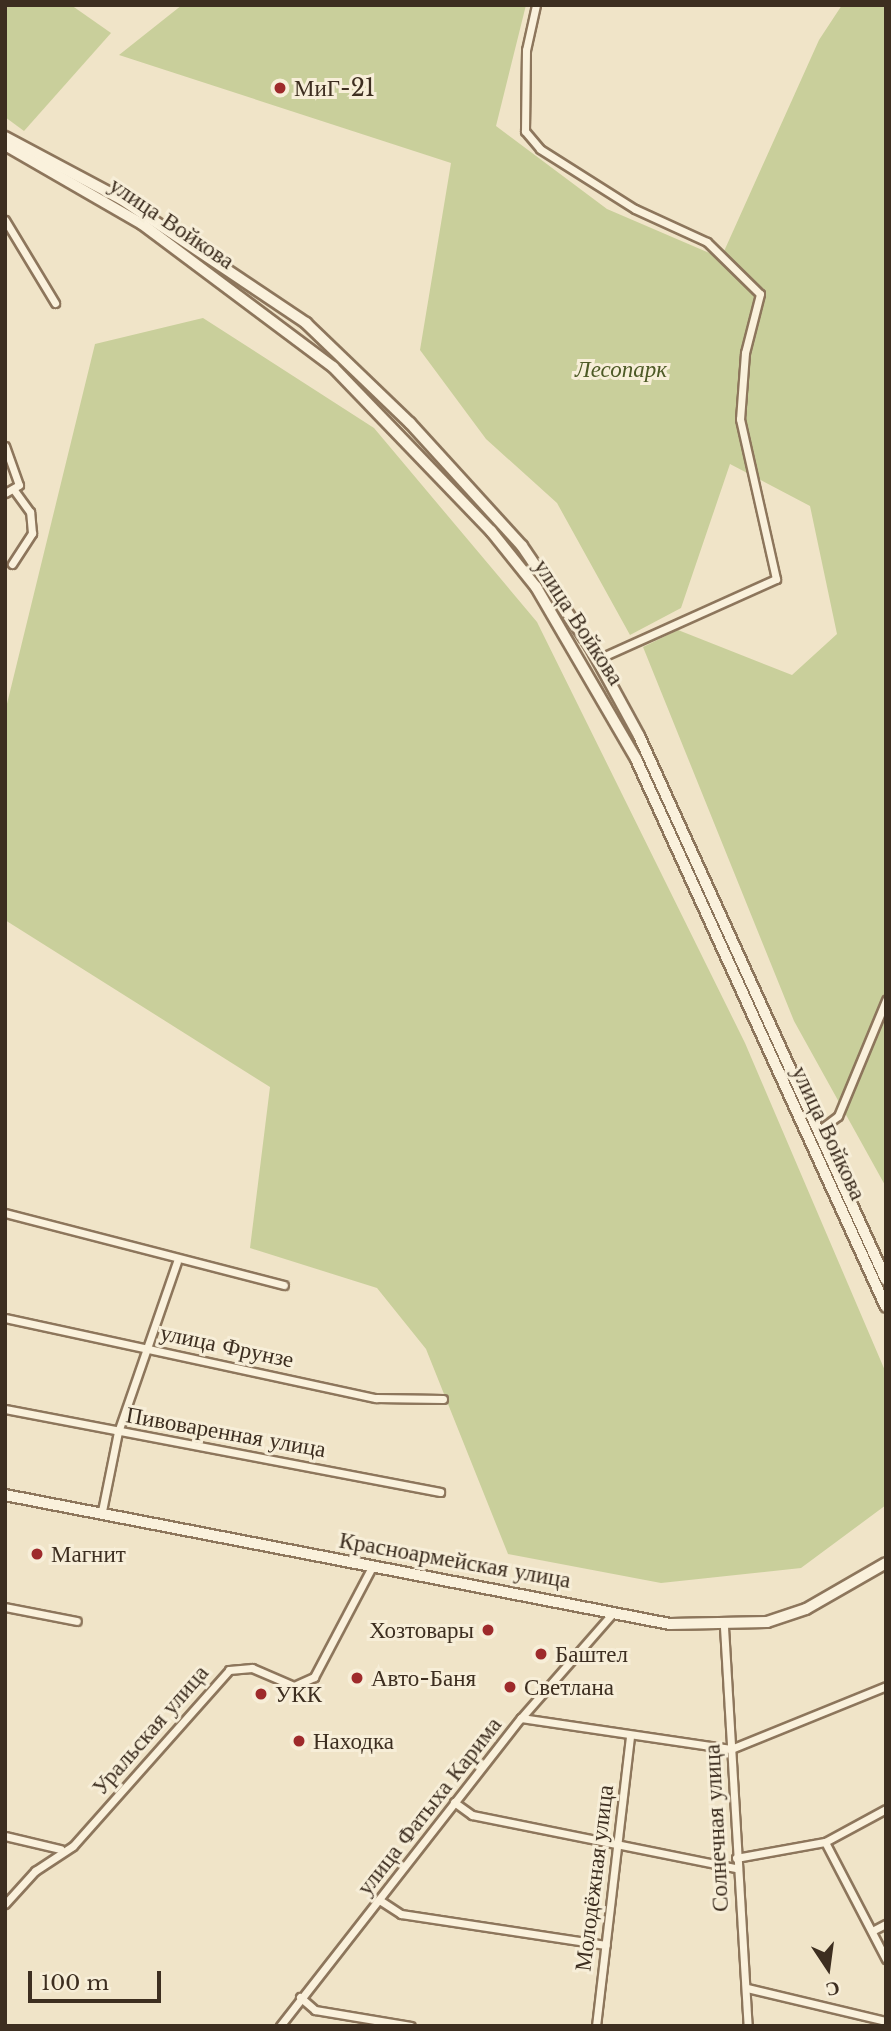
<!DOCTYPE html>
<html>
<head>
<meta charset="utf-8">
<style>
	body { margin:0 }
	#map { position:relative; width:891px; height:2031px; overflow:hidden; background:#f0e4c8; font-family:"Libre Baskerville",serif }
	div>[style] { position:absolute }
	.green>* { inset:0; background:#c9cf9b }
	.roads { filter:drop-shadow(2px 0 #8d765c) drop-shadow(-2px 0 #8d765c) drop-shadow(0 2px #8d765c) drop-shadow(0 -2px #8d765c) }
	.street>* { height:7px; margin:-3.5px; padding:0 3.5px; transform-origin:3.5px; border-radius:3.5px; background:#faf1dc }
	.secondary>* { height:10px; margin:-5px; padding:0 5px; transform-origin:5px; border-radius:5px; background:#faf1dc }
	.dots>* { width:19px; height:19px; translate:-50% -50%; box-sizing:border-box; border:4px solid #f7eed8; border-radius:50% }
	span { translate:-50% -50%; white-space:nowrap; text-align:center; line-height:1.15; -webkit-text-stroke:6px #f7eed8; paint-order:stroke }
	.poi-label { font-size:23px; color:#3d2e20 }
	.left { translate:0 -50%; text-align:left }
	.right { translate:-100% -50%; text-align:right }
	.street-label { font-size:23px; color:#3d2e20 }
	.park-label { font-size:23px; color:#4d5a26; font-style:italic }
	.frame { position:absolute; inset:0; border:7px solid #3d2e20; pointer-events:none }
	.north { position:absolute; left:793px; top:1933px; width:70px; height:70px; -webkit-text-stroke:5px #f7eed8; paint-order:stroke; rotate:167deg; font-size:19px; font-weight:700; line-height:28px; text-align:center; color:#3d2e20 }
	.north::after { content:''; display:block; margin:auto; width:24px; height:32px; background:#3d2e20; clip-path:polygon(50% 0,100% 100%,50% 72%,0 100%) }
	.scale { position:absolute; left:28px; top:1971px; width:133px; height:32px; box-sizing:border-box; border:4px solid #3d2e20; border-top:0; padding-left:9px; font-size:21px; line-height:24px; white-space:nowrap; color:#3d2e20; -webkit-text-stroke:5px #f7eed8; paint-order:stroke }
</style>
</head>
<body>
<div id="map">
	<div class="green">
		<div style="clip-path:polygon(5px 5px,71px 5px,111px 33px,24px 131px,5px 117px)"></div>
		<div style="clip-path:polygon(182px 5px,526px 5px,496px 126px,607px 209px,721px 258px,819px 40px,842px 5px,886px 5px,886px 1187px,794px 1021px,643px 647px,678px 630px,792px 675px,837px 634px,810px 506px,730px 464px,681px 608px,630px 635px,557px 503px,486px 439px,420px 350px,451px 163px,119px 55px)"></div>
		<div style="clip-path:polygon(203px 318px,374px 428px,537px 622px,745px 1043px,886px 1373px,886px 1505px,801px 1568px,661px 1583px,508px 1554px,426px 1349px,377px 1288px,250px 1248px,270px 1087px,5px 920px,5px 712px,95px 344px)"></div>
	</div>
	<div class="roads">
		<div class="street">
			<div style="left:536px;top:5px;width:46px;rotate:102.5deg"></div>
			<div style="left:526px;top:50px;width:81px;rotate:90.7deg"></div>
			<div style="left:525px;top:131px;width:23px;rotate:50deg"></div>
			<div style="left:540px;top:149px;width:112px;rotate:32.3deg"></div>
			<div style="left:635px;top:209px;width:79px;rotate:24.6deg"></div>
			<div style="left:707px;top:242px;width:74px;rotate:44.5deg"></div>
			<div style="left:760px;top:294px;width:61px;rotate:104.3deg"></div>
			<div style="left:745px;top:353px;width:66px;rotate:94.3deg"></div>
			<div style="left:740px;top:419px;width:164px;rotate:77.3deg"></div>
			<div style="left:776px;top:579px;width:195px;rotate:155.8deg"></div>
			<div style="left:5px;top:220px;width:97px;rotate:58.9deg"></div>
			<div style="left:5px;top:446px;width:41px;rotate:70.3deg"></div>
			<div style="left:19px;top:485px;width:16px;rotate:150deg"></div>
			<div style="left:12px;top:564px;width:37px;rotate:-57deg"></div>
			<div style="left:32px;top:533px;width:21px;rotate:-95deg"></div>
			<div style="left:30px;top:512px;width:26px;rotate:-126deg"></div>
			<div style="left:818px;top:1131px;width:25px;rotate:-37deg"></div>
			<div style="left:838px;top:1116px;width:126px;rotate:-67.5deg"></div>
			<div style="left:5px;top:1213px;width:288px;rotate:14.5deg"></div>
			<div style="left:5px;top:1318px;width:380px;rotate:12.2deg"></div>
			<div style="left:376px;top:1398px;width:67px;rotate:0.9deg"></div>
			<div style="left:5px;top:1409px;width:443px;rotate:10.8deg"></div>
			<div style="left:102px;top:1511px;width:81px;rotate:-78.6deg"></div>
			<div style="left:118px;top:1432px;width:180px;rotate:-70.9deg"></div>
			<div style="left:5px;top:1607px;width:73px;rotate:11deg"></div>
			<div style="left:724px;top:1627px;width:400px;rotate:86.6deg"></div>
			<div style="left:521px;top:1718px;width:212px;rotate:8.4deg"></div>
			<div style="left:731px;top:1749px;width:167px;rotate:-22.1deg"></div>
			<div style="left:454px;top:1802px;width:22px;rotate:36deg"></div>
			<div style="left:472px;top:1815px;width:269px;rotate:11.4deg"></div>
			<div style="left:5px;top:1836px;width:57px;rotate:13.3deg"></div>
			<div style="left:825px;top:1842px;width:132px;rotate:62.5deg"></div>
			<div style="left:736px;top:1858px;width:90px;rotate:-10.2deg"></div>
			<div style="left:825px;top:1842px;width:69px;rotate:-28.4deg"></div>
			<div style="left:381px;top:1901px;width:24px;rotate:33deg"></div>
			<div style="left:401px;top:1914px;width:207px;rotate:8.6deg"></div>
			<div style="left:5px;top:1904px;width:45px;rotate:-47.7deg"></div>
			<div style="left:35px;top:1871px;width:45px;rotate:-33.3deg"></div>
			<div style="left:73px;top:1846px;width:235px;rotate:-48.4deg"></div>
			<div style="left:229px;top:1670px;width:23px;rotate:-5deg"></div>
			<div style="left:252px;top:1668px;width:46px;rotate:23.2deg"></div>
			<div style="left:294px;top:1686px;width:22px;rotate:-24deg"></div>
			<div style="left:314px;top:1677px;width:124px;rotate:-62.2deg"></div>
			<div style="left:872px;top:1931px;width:16px;rotate:-27deg"></div>
			<div style="left:747px;top:1988px;width:143px;rotate:13.4deg"></div>
			<div style="left:300px;top:1997px;width:20px;rotate:41deg"></div>
			<div style="left:315px;top:2010px;width:97px;rotate:9.5deg"></div>
			<div style="left:280px;top:2026px;width:391px;rotate:-52deg"></div>
			<div style="left:521px;top:1718px;width:140px;rotate:-48.8deg"></div>
			<div style="left:596px;top:2026px;width:293px;rotate:-83.3deg"></div>
		</div>
		<div class="secondary">
			<div style="left:5px;top:137px;width:132px;rotate:28.1deg"></div>
			<div style="left:121px;top:199px;width:223px;rotate:33.8deg"></div>
			<div style="left:306px;top:323px;width:144px;rotate:43.9deg"></div>
			<div style="left:410px;top:423px;width:166px;rotate:47.7deg"></div>
			<div style="left:522px;top:546px;width:121px;rotate:55.8deg"></div>
			<div style="left:590px;top:646px;width:102px;rotate:61.4deg"></div>
			<div style="left:639px;top:736px;width:597px;rotate:65.58deg"></div>
			<div style="left:5px;top:145px;width:158px;rotate:30deg"></div>
			<div style="left:142px;top:224px;width:239px;rotate:36.8deg"></div>
			<div style="left:333px;top:367px;width:228px;rotate:46.1deg"></div>
			<div style="left:491px;top:531px;width:72px;rotate:51.2deg"></div>
			<div style="left:536px;top:587px;width:199px;rotate:59.8deg"></div>
			<div style="left:636px;top:759px;width:602px;rotate:65.48deg"></div>
			<div style="left:5px;top:1495px;width:677px;rotate:10.98deg"></div>
			<div style="left:670px;top:1624px;width:97px;rotate:-1.2deg"></div>
			<div style="left:767px;top:1622px;width:41px;rotate:-18.4deg"></div>
			<div style="left:806px;top:1609px;width:92px;rotate:-29.9deg"></div>
		</div>
	</div>
	<div class="dots">
		<div style="left:280px;top:88px;background:#9e2a2b"></div>
		<div style="left:37px;top:1554px;background:#9e2a2b"></div>
		<div style="left:488px;top:1630px;background:#9e2a2b"></div>
		<div style="left:541px;top:1654px;background:#9e2a2b"></div>
		<div style="left:357px;top:1678px;background:#9e2a2b"></div>
		<div style="left:510px;top:1687px;background:#9e2a2b"></div>
		<div style="left:261px;top:1694px;background:#9e2a2b"></div>
		<div style="left:299px;top:1741px;background:#9e2a2b"></div>
	</div>
	<div class="poi-label">
		<span class="left" style="left:294px;top:88px">МиГ-21</span>
		<span class="left" style="left:51px;top:1554px">Магнит</span>
		<span class="right" style="left:474px;top:1630px">Хозтовары</span>
		<span class="left" style="left:555px;top:1654px">Баштел</span>
		<span class="left" style="left:371px;top:1678px">Авто-Баня</span>
		<span class="left" style="left:524px;top:1687px">Светлана</span>
		<span class="left" style="left:275px;top:1694px">УКК</span>
		<span class="left" style="left:313px;top:1741px">Находка</span>
	</div>
	<div class="street-label">
		<span style="left:172px;top:223px;rotate:34deg">улица Войкова</span>
		<span style="left:579px;top:622px;rotate:57deg">улица Войкова</span>
		<span style="left:829px;top:1133px;rotate:65deg">улица Войкова</span>
		<span style="left:227px;top:1346px;rotate:12deg">улица Фрунзе</span>
		<span style="left:226px;top:1432px;rotate:10deg">Пивоваренная улица</span>
		<span style="left:455px;top:1560px;rotate:10deg">Красноармейская улица</span>
		<span style="left:150px;top:1730px;rotate:-49deg">Уральская улица</span>
		<span style="left:429px;top:1806px;rotate:-52deg">улица Фатыха Карима</span>
		<span style="left:716px;top:1828px;rotate:-93deg">Солнечная улица</span>
		<span style="left:594px;top:1878px;rotate:-83deg">Молодёжная улица</span>
	</div>
	<div class="park-label">
		<span style="left:621px;top:369px">Лесопарк</span>
	</div>
	<div class="frame"></div>
	<div class="north">С</div>
	<div class="scale">100 m</div>
</div>
</body>
</html>
